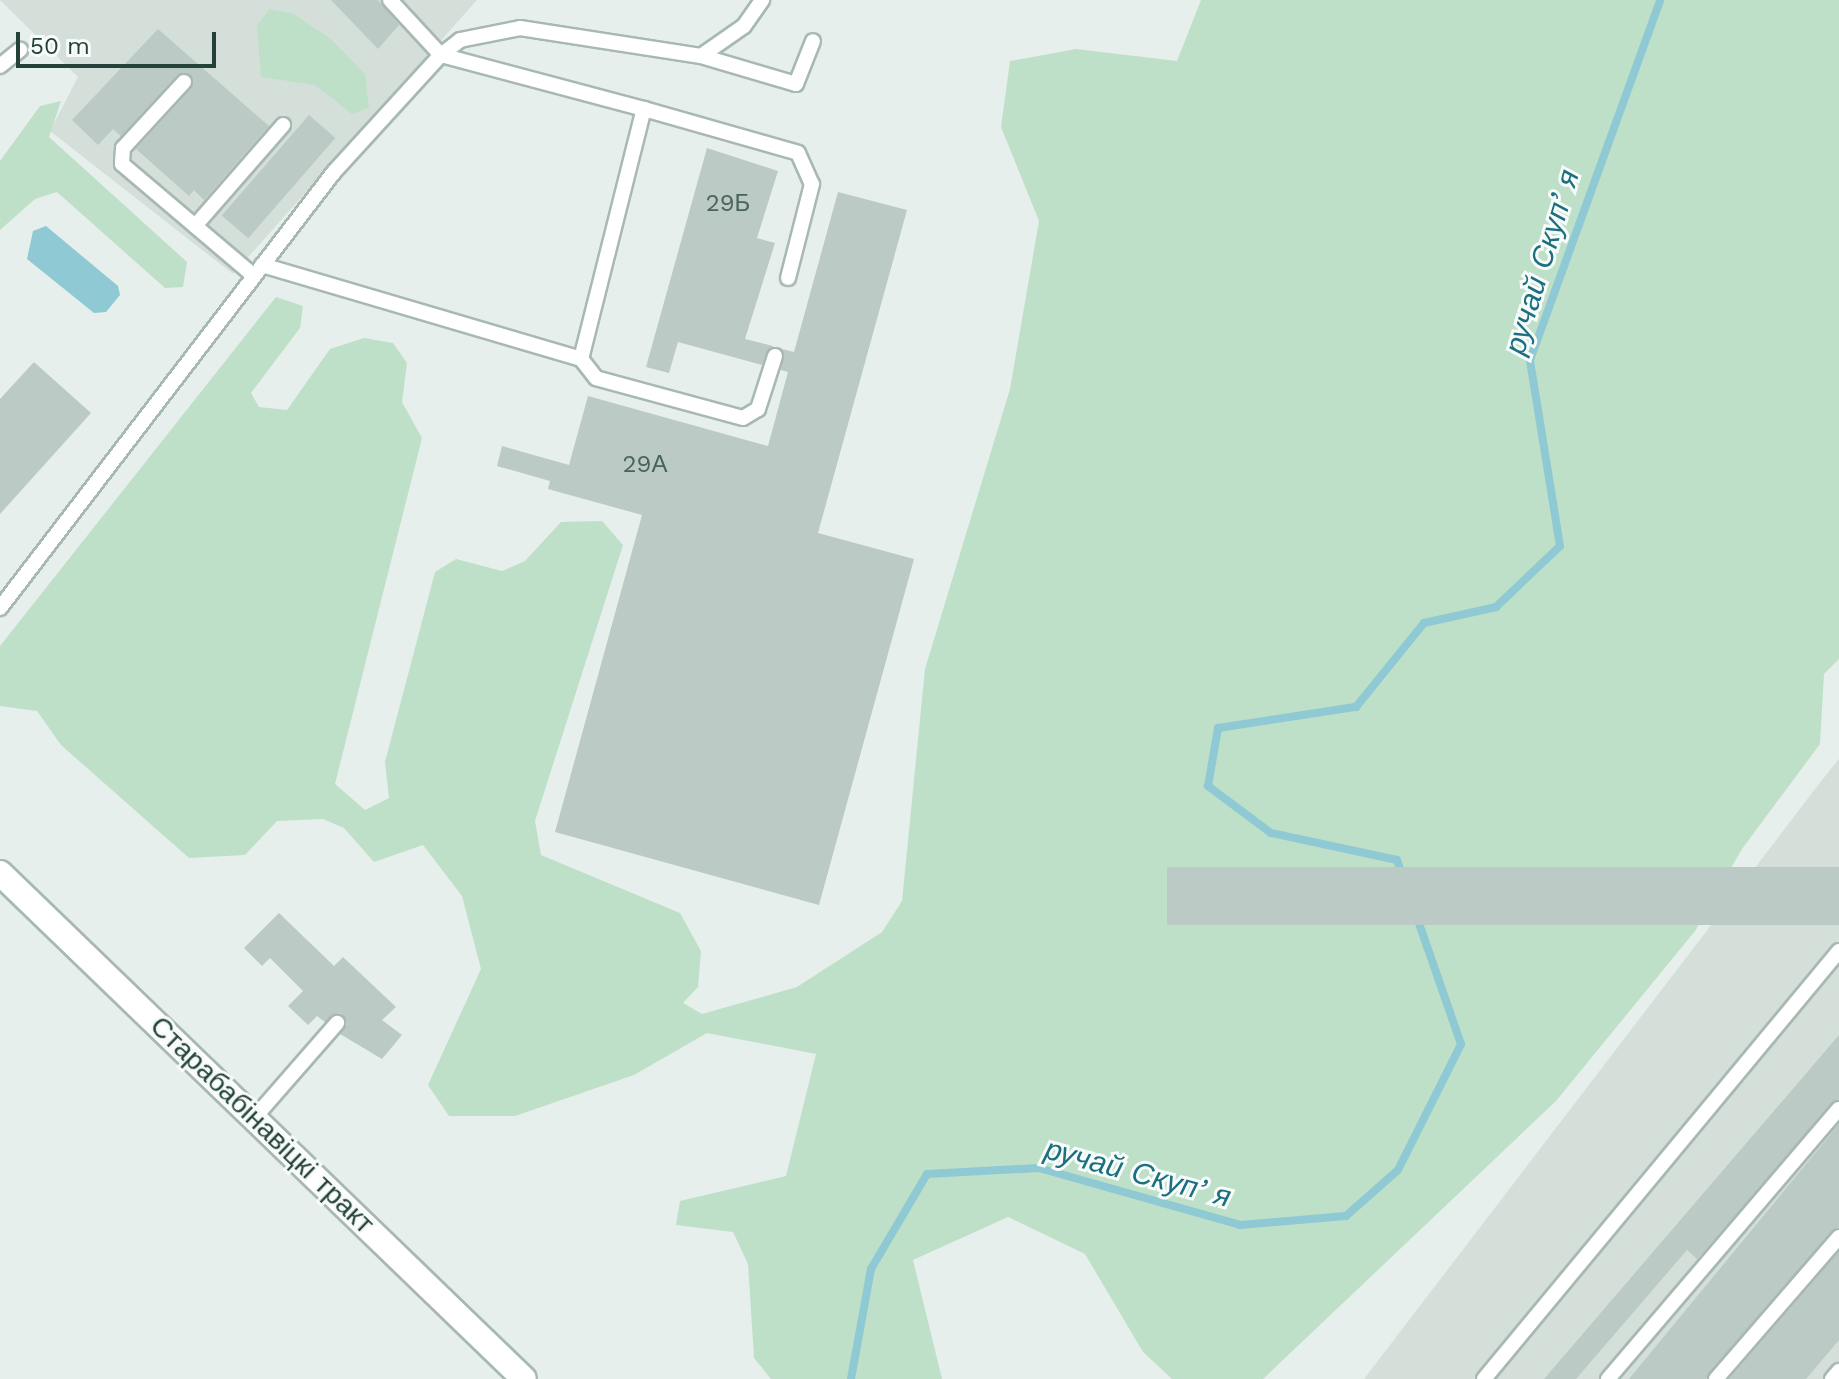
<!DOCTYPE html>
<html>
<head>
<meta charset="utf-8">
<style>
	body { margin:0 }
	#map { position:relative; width:1839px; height:1379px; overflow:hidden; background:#e6efeb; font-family:"Work Sans",sans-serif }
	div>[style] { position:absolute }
	.built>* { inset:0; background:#d4dfda }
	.green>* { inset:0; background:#bfe0c8 }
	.water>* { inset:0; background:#8ec9d4 }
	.stream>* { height:8px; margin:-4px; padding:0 4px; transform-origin:4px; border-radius:4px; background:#8ec9d4 }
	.building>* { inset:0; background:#bbcac4; transform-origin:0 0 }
	.roads { filter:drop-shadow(2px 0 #a8b8b2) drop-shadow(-2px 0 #a8b8b2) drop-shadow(0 2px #a8b8b2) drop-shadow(0 -2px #a8b8b2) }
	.lane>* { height:14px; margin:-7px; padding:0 7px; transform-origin:7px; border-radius:7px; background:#fff }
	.secondary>* { height:24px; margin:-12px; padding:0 12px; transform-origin:12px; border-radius:12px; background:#fff }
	span { translate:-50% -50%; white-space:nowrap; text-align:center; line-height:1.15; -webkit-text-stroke:6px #f7fbf9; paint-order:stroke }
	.number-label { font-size:24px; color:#4a645c }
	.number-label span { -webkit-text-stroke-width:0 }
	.street-label { font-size:28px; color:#24423a }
	.water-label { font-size:30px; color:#1c6f80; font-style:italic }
	.scale { position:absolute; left:16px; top:32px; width:200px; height:36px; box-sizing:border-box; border:4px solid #24423a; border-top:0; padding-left:10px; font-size:24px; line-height:28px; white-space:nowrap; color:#24423a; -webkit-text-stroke:6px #f7fbf9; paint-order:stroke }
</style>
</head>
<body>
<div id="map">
	<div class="built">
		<div style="clip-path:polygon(0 0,477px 0,233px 274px,50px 131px,78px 77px)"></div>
		<div style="clip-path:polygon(1839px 759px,1839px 1379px,1364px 1379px,1822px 780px)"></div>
	</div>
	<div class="green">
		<div style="clip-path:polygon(1201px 0,1839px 0,1839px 659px,1824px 674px,1820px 744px,1742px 849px,1695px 931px,1556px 1101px,1263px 1379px,1172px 1379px,1143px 1352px,1085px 1254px,1008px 1217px,913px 1260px,942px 1379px,771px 1379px,754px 1358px,748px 1264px,733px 1232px,676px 1225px,680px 1201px,786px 1176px,816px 1054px,707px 1033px,634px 1075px,515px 1116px,449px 1116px,428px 1085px,481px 969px,462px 896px,423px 845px,374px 862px,344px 828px,323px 819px,277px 821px,245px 855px,189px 858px,61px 745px,37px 711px,0 706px,0 646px,276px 297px,303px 306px,300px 328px,251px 393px,259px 407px,287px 410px,330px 349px,364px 338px,393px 343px,407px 363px,402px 402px,422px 438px,335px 784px,365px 810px,389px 798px,385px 762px,435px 572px,456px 559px,502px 571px,525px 561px,561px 522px,602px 521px,623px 545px,535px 821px,541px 855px,680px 913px,701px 951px,698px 987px,683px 1003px,702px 1014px,797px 987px,882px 932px,902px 901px,925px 669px,1010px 389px,1039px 221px,1001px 127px,1010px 61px,1076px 49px,1177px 61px)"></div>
		<div style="clip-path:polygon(269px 9px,292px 13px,331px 39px,365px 74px,369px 108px,352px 114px,315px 85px,261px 77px,257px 26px)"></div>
		<div style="clip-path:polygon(61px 101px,49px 137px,187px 262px,183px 287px,165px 288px,57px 192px,35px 199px,0 230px,0 161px,40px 106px)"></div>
	</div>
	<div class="water">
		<div style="clip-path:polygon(46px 226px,118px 286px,120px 295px,106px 312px,94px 313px,27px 259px,33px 231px)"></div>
	</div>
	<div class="stream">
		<div style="left:851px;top:1379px;width:112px;rotate:-79.7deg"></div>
		<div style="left:871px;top:1269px;width:110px;rotate:-59.5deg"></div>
		<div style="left:927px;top:1174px;width:112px;rotate:-3.1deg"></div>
		<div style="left:1039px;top:1168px;width:209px;rotate:15.8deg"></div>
		<div style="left:1240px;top:1225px;width:106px;rotate:-4.9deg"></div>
		<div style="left:1346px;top:1216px;width:69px;rotate:-41.5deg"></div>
		<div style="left:1398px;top:1170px;width:141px;rotate:-63.4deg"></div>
		<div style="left:1461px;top:1044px;width:195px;rotate:-109.2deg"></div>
		<div style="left:1397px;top:860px;width:129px;rotate:-167.9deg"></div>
		<div style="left:1271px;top:833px;width:79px;rotate:-143.3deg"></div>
		<div style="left:1208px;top:786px;width:59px;rotate:-80.2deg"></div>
		<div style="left:1218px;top:728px;width:140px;rotate:-8.7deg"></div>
		<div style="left:1356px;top:707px;width:108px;rotate:-51deg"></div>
		<div style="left:1424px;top:623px;width:74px;rotate:-12.5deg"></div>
		<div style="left:1496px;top:607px;width:88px;rotate:-43.6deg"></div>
		<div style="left:1560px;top:546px;width:188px;rotate:-99.2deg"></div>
		<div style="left:1530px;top:360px;width:383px;rotate:-70.1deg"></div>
	</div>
	<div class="building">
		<div style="clip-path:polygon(331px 0,378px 0,399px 25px,378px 49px)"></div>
		<div style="clip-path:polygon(158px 29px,269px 126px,204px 200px,194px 190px,189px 196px,136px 149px,191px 89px,190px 74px,177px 75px,121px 136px,113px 129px,98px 145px,72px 120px)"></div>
		<div style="left:309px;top:115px;width:35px;height:133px;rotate:41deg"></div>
		<div style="clip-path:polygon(707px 148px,778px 171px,757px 238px,775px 243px,745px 339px,773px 346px,762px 365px,678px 342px,669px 373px,646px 367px)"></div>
		<div style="clip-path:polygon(838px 192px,907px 210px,818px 533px,914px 559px,819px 905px,555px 832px,642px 515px,548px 489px,550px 481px,497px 466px,502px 446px,569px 465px,588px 396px,768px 446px,788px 372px,781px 370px,782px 349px,794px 352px)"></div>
		<div style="clip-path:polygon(34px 362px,91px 413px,0 514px,0 399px)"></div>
		<div style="left:1839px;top:867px;width:58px;height:672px;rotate:90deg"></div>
		<div style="clip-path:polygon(279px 913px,334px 966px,343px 957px,396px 1007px,382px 1020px,402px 1035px,382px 1059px,340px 1034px,347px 1024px,340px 1013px,325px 1022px,317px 1016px,308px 1025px,288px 1006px,303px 991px,270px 958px,262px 966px,244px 948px)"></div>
		<div style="clip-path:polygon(1839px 1035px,1839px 1099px,1697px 1259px,1687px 1250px,1576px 1379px,1544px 1379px)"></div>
		<div style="clip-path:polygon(1839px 1124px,1839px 1227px,1706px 1379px,1629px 1379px)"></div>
		<div style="clip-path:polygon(1839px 1252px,1839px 1340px,1806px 1379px,1729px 1379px)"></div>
	</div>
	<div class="roads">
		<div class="lane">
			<div style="left:390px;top:0;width:75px;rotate:47.2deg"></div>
			<div style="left:441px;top:55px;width:210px;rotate:14.9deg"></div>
			<div style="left:701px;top:56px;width:99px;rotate:16.4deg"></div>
			<div style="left:796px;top:84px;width:46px;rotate:-68.4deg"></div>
			<div style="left:0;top:66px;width:26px;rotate:-39deg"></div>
			<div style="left:184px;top:82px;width:90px;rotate:132.7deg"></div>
			<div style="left:123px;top:148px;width:16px;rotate:94deg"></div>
			<div style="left:122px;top:164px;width:173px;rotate:40.3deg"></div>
			<div style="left:195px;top:226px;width:134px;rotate:-48.9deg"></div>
			<div style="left:262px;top:265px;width:333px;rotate:16.4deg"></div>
			<div style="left:775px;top:356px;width:56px;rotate:107.8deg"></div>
			<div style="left:758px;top:409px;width:17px;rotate:149deg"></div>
			<div style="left:743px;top:418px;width:152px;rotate:-164.8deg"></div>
			<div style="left:596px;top:378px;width:24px;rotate:-128deg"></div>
			<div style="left:581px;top:359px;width:258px;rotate:-75.9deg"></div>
			<div style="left:644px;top:109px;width:160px;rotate:15.9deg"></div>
			<div style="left:798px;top:153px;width:34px;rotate:66deg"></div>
			<div style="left:812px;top:184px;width:97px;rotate:104.3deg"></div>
			<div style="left:0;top:608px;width:549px;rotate:-52.55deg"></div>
			<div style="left:334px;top:172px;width:159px;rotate:-47.6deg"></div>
			<div style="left:441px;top:55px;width:24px;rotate:-38deg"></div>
			<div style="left:460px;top:40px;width:61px;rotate:-11.3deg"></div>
			<div style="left:520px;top:28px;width:183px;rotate:8.8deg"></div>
			<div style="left:701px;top:56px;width:52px;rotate:-34.9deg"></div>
			<div style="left:744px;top:26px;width:32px;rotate:-55deg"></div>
			<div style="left:255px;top:1117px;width:125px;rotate:-48.9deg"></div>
			<div style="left:1484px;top:1379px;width:556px;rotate:-50.33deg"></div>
			<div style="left:1608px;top:1379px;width:355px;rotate:-49.5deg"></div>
			<div style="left:1716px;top:1379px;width:188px;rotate:-49.1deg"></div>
			<div style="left:1832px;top:1379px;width:11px;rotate:-49deg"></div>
		</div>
		<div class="secondary">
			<div style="left:0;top:873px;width:728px;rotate:44deg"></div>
		</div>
	</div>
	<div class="number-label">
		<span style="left:728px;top:204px">29Б</span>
		<span style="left:645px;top:465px">29А</span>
	</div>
	<div class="street-label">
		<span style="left:262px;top:1125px;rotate:44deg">Старабабінавіцкі тракт</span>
	</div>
	<div class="water-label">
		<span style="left:1542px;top:262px;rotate:-73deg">ручай Скупʼя</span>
		<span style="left:1138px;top:1173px;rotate:15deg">ручай Скупʼя</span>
	</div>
	<div class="scale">50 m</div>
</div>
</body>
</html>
